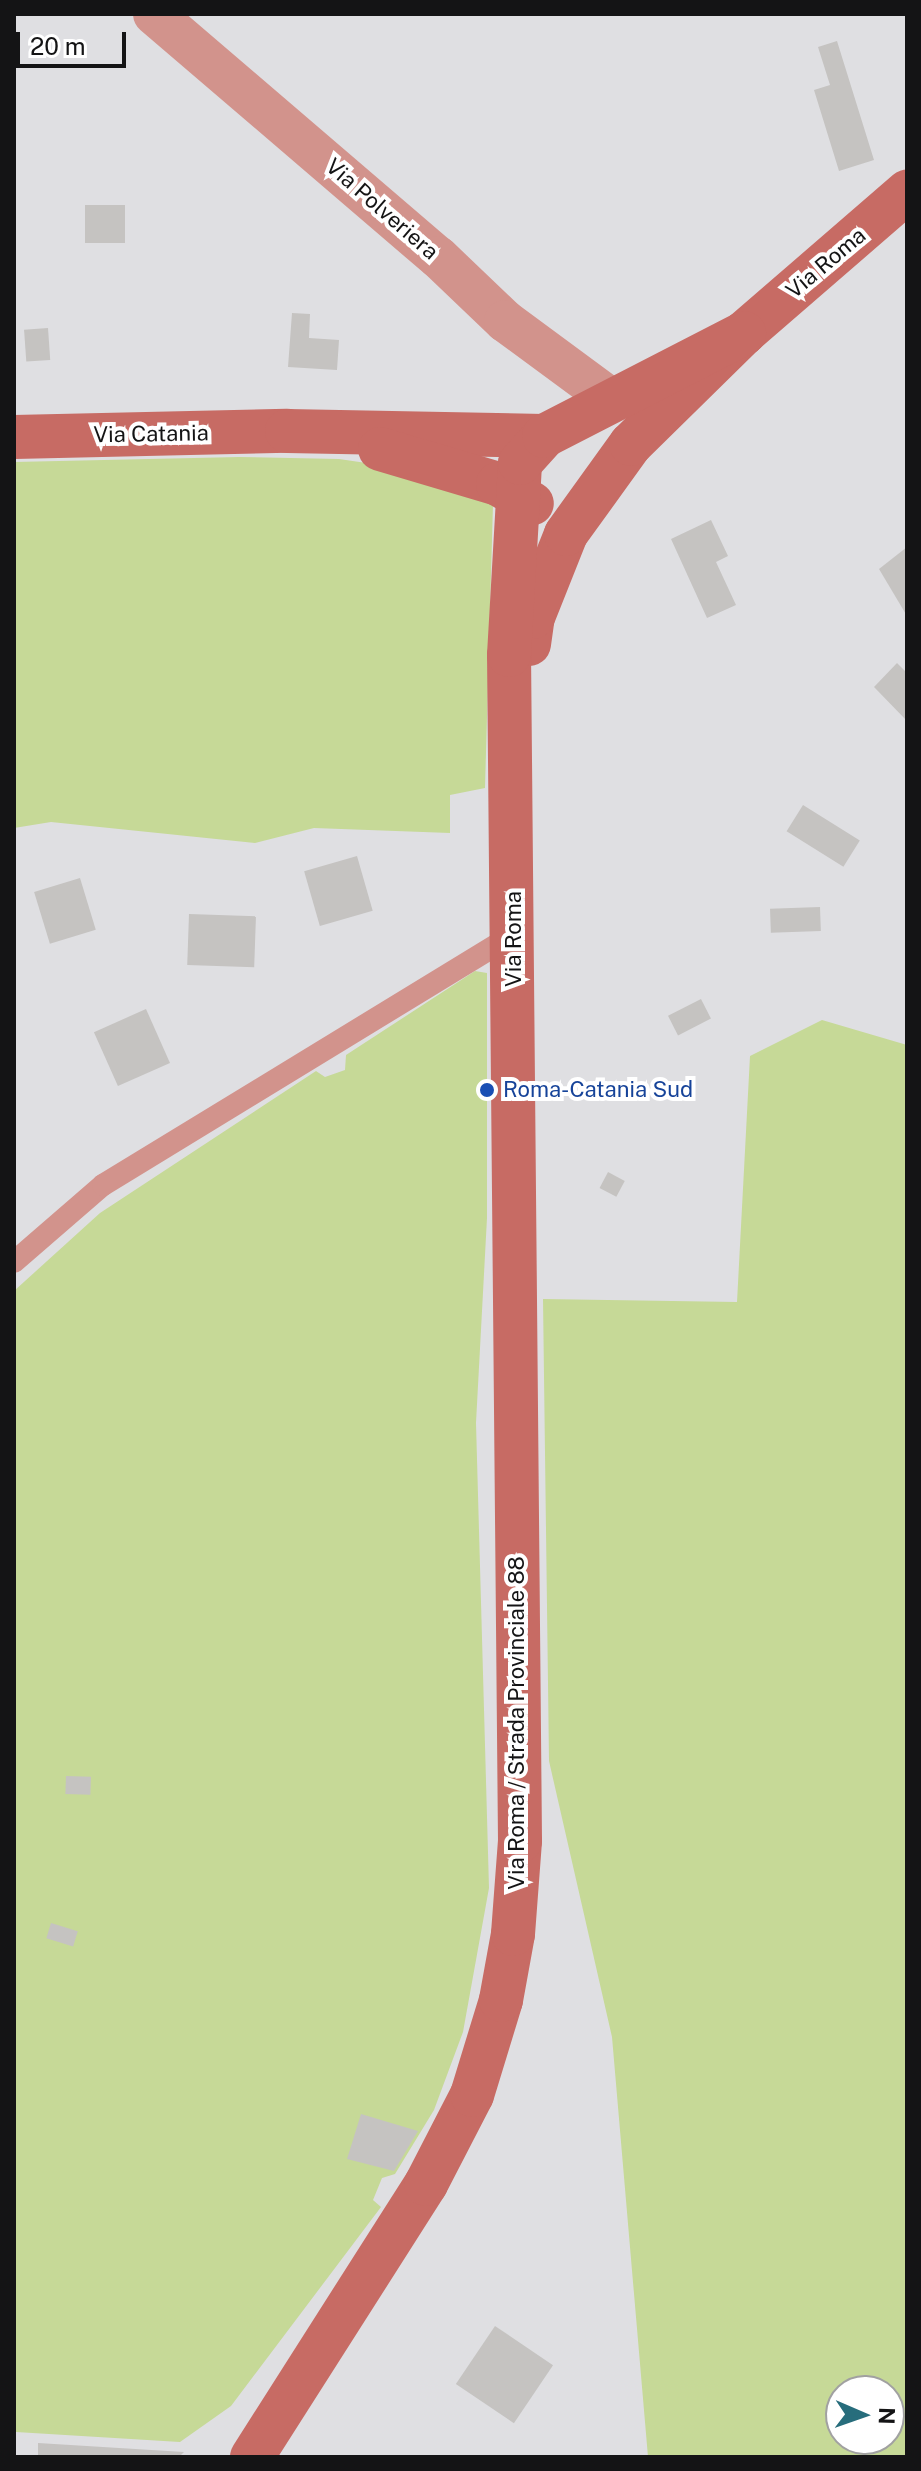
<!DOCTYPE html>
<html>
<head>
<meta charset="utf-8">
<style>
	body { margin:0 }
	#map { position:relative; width:921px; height:2471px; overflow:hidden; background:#dfdfe2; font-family:"Public Sans",sans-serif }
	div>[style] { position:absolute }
	.green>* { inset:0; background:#c6d997 }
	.building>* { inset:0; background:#c5c3c1; transform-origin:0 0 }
	.lane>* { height:22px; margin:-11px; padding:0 11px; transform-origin:11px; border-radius:11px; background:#d2938c }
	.street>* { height:42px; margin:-21px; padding:0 21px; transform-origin:21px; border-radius:21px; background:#d2938c }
	.secondary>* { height:44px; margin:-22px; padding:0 22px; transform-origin:22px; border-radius:22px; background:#c76b64 }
	.dots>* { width:22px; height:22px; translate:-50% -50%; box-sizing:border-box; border:4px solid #fff; border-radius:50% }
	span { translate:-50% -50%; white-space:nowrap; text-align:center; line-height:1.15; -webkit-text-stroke:8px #fff; paint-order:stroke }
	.street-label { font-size:22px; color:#141415 }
	.transit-label { font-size:22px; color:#164399 }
	.left { translate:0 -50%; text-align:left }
	.frame { position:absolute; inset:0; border:16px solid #141415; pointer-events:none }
	.north { position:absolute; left:825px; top:2375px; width:80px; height:80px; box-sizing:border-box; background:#fff; border:2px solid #a1a1a1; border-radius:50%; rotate:92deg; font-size:22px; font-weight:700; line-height:32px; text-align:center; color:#141415 }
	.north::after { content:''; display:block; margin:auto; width:28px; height:36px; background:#276d7c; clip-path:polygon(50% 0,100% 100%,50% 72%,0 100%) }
	.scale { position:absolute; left:16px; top:32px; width:110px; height:36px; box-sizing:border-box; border:4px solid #141415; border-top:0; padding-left:10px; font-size:24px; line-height:28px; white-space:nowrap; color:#141415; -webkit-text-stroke:6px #fff; paint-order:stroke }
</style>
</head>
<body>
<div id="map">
	<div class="green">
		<div style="clip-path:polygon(239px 457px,339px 459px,414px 470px,493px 504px,485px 788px,450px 795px,450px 833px,314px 828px,255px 843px,51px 822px,14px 828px,14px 462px)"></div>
		<div style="clip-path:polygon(475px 971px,487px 973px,487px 1218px,476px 1423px,489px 1888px,463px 2032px,434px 2110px,395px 2174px,382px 2178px,373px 2200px,381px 2207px,231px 2406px,180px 2442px,16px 2432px,14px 2457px,14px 1291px,100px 1213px,316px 1071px,325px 1077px,345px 1070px,346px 1055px)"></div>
		<div style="clip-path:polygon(evenodd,822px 1020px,907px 1045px,907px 2457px,648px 2457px,612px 2037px,549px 1761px,543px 1299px,737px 1302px,750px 1056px,822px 1020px,841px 2391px,889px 2391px,889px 2439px,841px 2439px,841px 2391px)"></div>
	</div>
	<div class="building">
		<div style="clip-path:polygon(837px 41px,874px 160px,839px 171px,814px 90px,830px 85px,818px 47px)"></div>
		<div style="left:85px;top:205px;width:40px;height:38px"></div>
		<div style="clip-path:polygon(292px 313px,310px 314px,309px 338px,339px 340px,337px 370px,288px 367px)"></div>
		<div style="left:48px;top:328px;width:32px;height:24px;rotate:86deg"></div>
		<div style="clip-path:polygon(711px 520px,728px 556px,716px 562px,736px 605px,707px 618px,671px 539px)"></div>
		<div style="clip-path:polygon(907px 547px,907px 616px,879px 569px)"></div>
		<div style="clip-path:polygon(897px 663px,907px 673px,907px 721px,874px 687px)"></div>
		<div style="left:803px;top:805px;width:67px;height:31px;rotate:32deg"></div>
		<div style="left:357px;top:856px;width:57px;height:55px;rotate:74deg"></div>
		<div style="left:80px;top:878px;width:54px;height:48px;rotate:73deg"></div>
		<div style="left:820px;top:907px;width:24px;height:50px;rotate:88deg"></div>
		<div style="left:189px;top:914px;width:67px;height:51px;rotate:2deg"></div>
		<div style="left:701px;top:999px;width:22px;height:37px;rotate:63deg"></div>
		<div style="left:146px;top:1009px;width:59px;height:57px;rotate:66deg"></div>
		<div style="left:608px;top:1172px;width:19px;height:18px;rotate:28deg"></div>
		<div style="left:66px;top:1776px;width:25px;height:18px;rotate:2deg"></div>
		<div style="left:51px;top:1923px;width:28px;height:16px;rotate:17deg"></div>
		<div style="clip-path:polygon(361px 2114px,418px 2131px,394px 2171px,347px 2159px)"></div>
		<div style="left:495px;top:2326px;width:70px;height:70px;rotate:34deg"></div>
		<div style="clip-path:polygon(38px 2443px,184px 2452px,179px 2457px,38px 2457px)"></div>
	</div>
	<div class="lane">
		<div style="left:14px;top:1262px;width:118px;rotate:-40.9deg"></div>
		<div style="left:103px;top:1185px;width:480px;rotate:-31.4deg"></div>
	</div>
	<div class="street">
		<div style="left:154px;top:14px;width:374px;rotate:40.6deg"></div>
		<div style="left:438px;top:257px;width:93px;rotate:43.7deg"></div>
		<div style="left:505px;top:321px;width:133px;rotate:36.4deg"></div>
	</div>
	<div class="secondary">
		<div style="left:14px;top:437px;width:273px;rotate:-1.3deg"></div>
		<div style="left:287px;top:431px;width:257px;rotate:1.1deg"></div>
		<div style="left:380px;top:449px;width:123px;rotate:16.5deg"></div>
		<div style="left:498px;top:484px;width:39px;rotate:30deg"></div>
		<div style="left:529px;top:644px;width:27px;rotate:-82deg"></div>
		<div style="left:533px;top:617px;width:89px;rotate:-68.3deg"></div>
		<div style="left:566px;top:534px;width:111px;rotate:-54.2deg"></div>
		<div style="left:631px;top:444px;width:158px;rotate:-44.5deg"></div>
		<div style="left:744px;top:333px;width:216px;rotate:-40.9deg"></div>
		<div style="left:252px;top:2457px;width:324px;rotate:-57.5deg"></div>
		<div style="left:426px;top:2184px;width:100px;rotate:-62.7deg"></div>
		<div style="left:472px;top:2095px;width:99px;rotate:-73deg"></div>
		<div style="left:501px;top:2000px;width:67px;rotate:-79.7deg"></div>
		<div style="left:513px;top:1934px;width:93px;rotate:-85.7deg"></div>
		<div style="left:520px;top:1841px;width:1186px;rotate:-90.53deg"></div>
		<div style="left:509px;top:655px;width:192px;rotate:-86.7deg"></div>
		<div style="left:520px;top:463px;width:36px;rotate:-48deg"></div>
		<div style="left:544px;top:436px;width:225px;rotate:-27.2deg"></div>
	</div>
	<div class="dots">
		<div style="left:487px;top:1090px;background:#1a4fb4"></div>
	</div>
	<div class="street-label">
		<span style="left:382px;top:209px;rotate:41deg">Via Polveriera</span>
		<span style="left:826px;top:263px;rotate:-40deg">Via Roma</span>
		<span style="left:151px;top:434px;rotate:-1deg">Via Catania</span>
		<span style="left:514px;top:939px;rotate:-90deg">Via Roma</span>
		<span style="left:517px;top:1723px;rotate:-90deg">Via Roma / Strada Provinciale 88</span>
	</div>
	<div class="transit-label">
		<span class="left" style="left:503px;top:1090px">Roma-Catania Sud</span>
	</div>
	<div class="frame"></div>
	<div class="north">N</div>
	<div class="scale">20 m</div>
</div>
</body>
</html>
